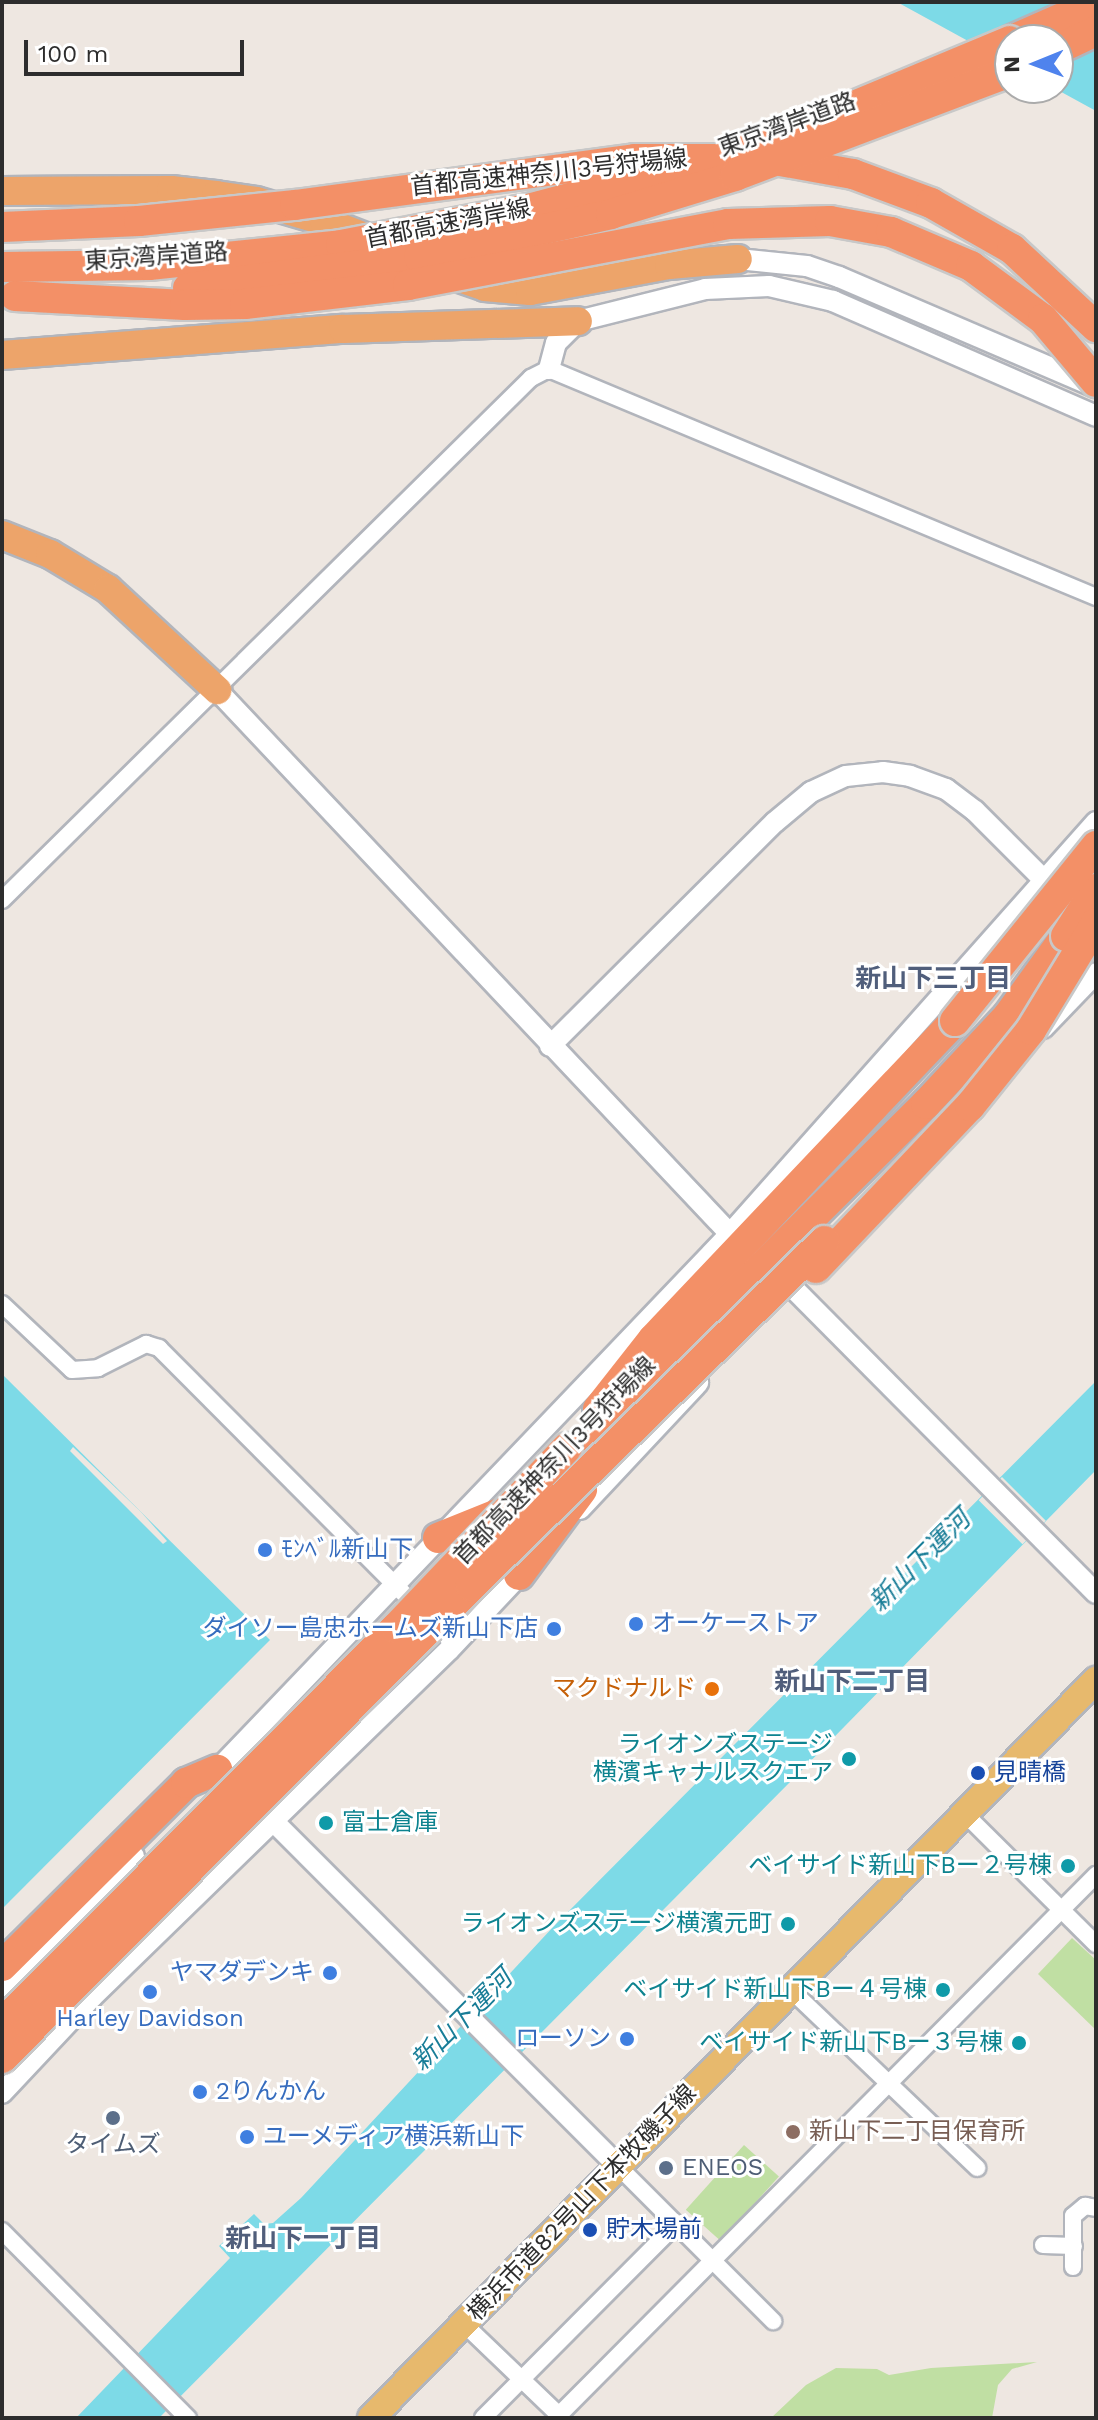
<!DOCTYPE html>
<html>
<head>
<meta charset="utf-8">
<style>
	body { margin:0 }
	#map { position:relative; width:1098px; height:2420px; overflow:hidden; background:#eee7e1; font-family:"Work Sans","Noto Sans JP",sans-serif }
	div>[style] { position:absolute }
	.green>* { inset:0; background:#c0dfa3; transform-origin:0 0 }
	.water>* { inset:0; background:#7ddae7 }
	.pier>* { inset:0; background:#eee7e1; transform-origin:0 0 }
	.roads { filter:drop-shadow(2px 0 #b2b5bc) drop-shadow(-2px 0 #b2b5bc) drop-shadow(0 2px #b2b5bc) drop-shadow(0 -2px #b2b5bc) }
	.minor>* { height:16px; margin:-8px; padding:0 8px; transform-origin:8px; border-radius:8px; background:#fff }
	.tertiary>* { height:20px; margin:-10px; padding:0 10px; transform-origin:10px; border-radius:10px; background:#fff }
	.primary>* { height:26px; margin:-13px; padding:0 13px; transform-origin:13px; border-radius:13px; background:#e7b96d }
	.trunk>* { height:28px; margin:-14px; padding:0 14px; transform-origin:14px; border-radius:14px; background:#eda46a }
	.motorway>* { height:30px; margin:-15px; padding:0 15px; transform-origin:15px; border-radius:15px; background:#f39067 }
	.bridges { filter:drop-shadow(2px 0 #c8c8c8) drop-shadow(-2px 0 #c8c8c8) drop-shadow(0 2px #c8c8c8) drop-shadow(0 -2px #c8c8c8) }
	.motorway-bridge>* { height:30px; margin:-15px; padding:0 15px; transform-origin:15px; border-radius:15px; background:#f39067 }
	.dots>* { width:22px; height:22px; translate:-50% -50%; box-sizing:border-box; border:4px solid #fff; border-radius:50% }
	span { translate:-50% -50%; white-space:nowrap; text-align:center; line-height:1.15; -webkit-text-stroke:6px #fff; paint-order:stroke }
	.street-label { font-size:24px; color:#2d2d2d }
	.shop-label { font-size:24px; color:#366cbe }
	.left { translate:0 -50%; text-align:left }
	.right { translate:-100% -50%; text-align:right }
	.food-label { font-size:24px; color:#c56008 }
	.culture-label { font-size:24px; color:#0d838f }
	.transit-label { font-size:24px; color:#164399 }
	.education-label { font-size:24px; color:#785e54 }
	.service-label { font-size:24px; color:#4e5e75 }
	.neighbourhood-label { font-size:26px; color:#505e7b; font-weight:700 }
	.water-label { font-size:26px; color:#187d97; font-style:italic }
	.frame { position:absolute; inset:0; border:4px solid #2d2d2d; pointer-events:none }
	.north { position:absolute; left:994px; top:24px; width:80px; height:80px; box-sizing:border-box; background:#fff; border:2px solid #ababab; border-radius:50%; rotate:269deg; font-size:22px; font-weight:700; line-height:32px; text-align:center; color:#2d2d2d }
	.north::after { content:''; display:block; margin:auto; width:28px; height:36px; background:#4f83ed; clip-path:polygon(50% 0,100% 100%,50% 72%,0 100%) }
	.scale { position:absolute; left:24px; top:40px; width:220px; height:36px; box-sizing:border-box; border:4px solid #2d2d2d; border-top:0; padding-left:10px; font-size:24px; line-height:28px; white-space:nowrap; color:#2d2d2d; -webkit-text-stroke:6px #fff; paint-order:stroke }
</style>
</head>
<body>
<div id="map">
	<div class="green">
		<div style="clip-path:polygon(1072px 1938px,1096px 1960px,1096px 2030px,1038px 1974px)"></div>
		<div style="left:744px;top:2145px;width:47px;height:87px;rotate:42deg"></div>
		<div style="clip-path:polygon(1037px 2362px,1012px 2369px,998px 2385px,992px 2418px,771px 2418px,806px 2385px,836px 2368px,877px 2369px,889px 2375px,931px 2368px)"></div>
	</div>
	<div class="water">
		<div style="clip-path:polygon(897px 2px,1096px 2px,1096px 111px,1054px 88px,1058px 88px,1058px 40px,1010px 40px,1010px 64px)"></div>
		<div style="clip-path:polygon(2px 1374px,270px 1640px,2px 1909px)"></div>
		<div style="clip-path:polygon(1096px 1381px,1096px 1470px,795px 1777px,159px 2418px,76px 2418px,230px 2258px,219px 2246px,254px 2214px,264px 2224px,273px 2223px,301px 2198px,554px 1926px)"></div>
	</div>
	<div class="pier">
		<div style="clip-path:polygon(73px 1447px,141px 1512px,167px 1541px,163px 1544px,70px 1451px)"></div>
		<div style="left:1002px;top:1477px;width:62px;height:33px;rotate:45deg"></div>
	</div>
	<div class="roads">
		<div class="minor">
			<div style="left:2px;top:900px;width:743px;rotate:-44.62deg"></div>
			<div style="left:531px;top:378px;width:20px;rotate:-27deg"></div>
			<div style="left:549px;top:369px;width:593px;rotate:22.63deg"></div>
			<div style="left:2px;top:1304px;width:96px;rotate:43.3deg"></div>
			<div style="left:72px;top:1370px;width:26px;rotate:-4deg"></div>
			<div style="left:98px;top:1368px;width:54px;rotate:-26.6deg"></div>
			<div style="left:146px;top:1344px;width:14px;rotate:17deg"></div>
			<div style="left:159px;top:1348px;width:418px;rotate:45.1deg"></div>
			<div style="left:964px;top:1813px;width:186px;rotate:44.8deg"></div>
			<div style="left:790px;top:1989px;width:259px;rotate:43.7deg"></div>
			<div style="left:617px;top:2165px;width:221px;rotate:45deg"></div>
			<div style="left:2px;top:2231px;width:264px;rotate:45.2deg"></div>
			<div style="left:1043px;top:2245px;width:31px;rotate:2deg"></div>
			<div style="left:1073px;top:2267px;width:51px;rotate:-90deg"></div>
			<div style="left:1073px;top:2216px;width:16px;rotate:-40deg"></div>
			<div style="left:1085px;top:2206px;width:11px;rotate:10deg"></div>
			<div style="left:464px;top:2324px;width:132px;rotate:43.8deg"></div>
			<div style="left:483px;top:2418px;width:274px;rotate:-45.1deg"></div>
			<div style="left:556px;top:2418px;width:766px;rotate:-45.16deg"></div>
		</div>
		<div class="tertiary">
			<div style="left:738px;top:259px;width:69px;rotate:5.8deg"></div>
			<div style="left:807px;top:266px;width:34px;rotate:19deg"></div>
			<div style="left:839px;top:277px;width:280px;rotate:23.2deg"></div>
			<div style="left:549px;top:369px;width:27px;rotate:-75deg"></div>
			<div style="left:556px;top:343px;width:31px;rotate:-45deg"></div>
			<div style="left:578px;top:321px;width:131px;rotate:-14.1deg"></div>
			<div style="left:705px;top:289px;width:64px;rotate:-2.7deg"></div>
			<div style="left:769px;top:286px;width:66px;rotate:13.2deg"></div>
			<div style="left:833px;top:301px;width:287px;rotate:23.6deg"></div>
			<div style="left:217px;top:690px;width:748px;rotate:46.68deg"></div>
			<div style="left:1043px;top:1028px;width:76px;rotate:-46.1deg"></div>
			<div style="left:550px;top:1046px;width:317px;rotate:-44.9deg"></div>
			<div style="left:775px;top:822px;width:47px;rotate:-39.8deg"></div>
			<div style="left:811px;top:792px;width:38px;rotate:-25deg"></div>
			<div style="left:846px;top:776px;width:37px;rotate:-6deg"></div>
			<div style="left:883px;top:772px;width:27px;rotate:8deg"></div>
			<div style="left:910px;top:776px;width:38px;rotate:20deg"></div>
			<div style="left:946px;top:789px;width:36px;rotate:37deg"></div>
			<div style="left:975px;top:811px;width:110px;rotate:45deg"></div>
			<div style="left:790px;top:1285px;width:434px;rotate:45.2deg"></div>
			<div style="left:580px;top:1509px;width:173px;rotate:-46.9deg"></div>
			<div style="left:209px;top:1779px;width:754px;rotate:-46.29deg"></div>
			<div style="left:730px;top:1234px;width:551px;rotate:-48.38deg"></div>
			<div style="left:271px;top:1819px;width:489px;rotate:45deg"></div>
			<div style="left:2px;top:1990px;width:188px;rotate:-45.4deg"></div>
			<div style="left:2px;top:2093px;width:132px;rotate:-46.8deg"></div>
			<div style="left:92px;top:1997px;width:498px;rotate:-44.2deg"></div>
			<div style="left:449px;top:1650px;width:112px;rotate:-46.8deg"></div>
		</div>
		<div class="primary">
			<div style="left:371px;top:2418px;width:1035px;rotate:-45.51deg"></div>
		</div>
		<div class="trunk">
			<div style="left:2px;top:191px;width:169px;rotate:-0.3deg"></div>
			<div style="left:171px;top:190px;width:45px;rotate:6.3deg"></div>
			<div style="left:216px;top:195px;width:40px;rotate:8.5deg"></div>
			<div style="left:256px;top:201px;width:71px;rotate:16.4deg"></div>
			<div style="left:324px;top:221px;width:58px;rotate:21.3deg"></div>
			<div style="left:448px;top:274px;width:39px;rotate:19deg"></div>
			<div style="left:485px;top:287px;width:45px;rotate:5.1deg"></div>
			<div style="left:530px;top:291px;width:141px;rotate:-10.6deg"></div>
			<div style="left:669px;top:265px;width:69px;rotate:-5deg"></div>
			<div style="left:2px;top:355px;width:342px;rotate:-4.4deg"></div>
			<div style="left:343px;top:329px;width:235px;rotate:-1.9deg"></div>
			<div style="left:2px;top:535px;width:52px;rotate:21.6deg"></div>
			<div style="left:50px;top:554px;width:68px;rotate:31.1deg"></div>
			<div style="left:108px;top:589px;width:149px;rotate:42.8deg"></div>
		</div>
		<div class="motorway">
			<div style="left:1012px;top:40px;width:92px;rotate:-23.8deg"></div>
			<div style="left:1058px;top:49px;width:42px;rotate:-25.3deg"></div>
			<div style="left:598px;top:1409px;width:89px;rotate:-51.8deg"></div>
			<div style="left:653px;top:1339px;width:439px;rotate:-46.5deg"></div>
			<div style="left:438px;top:1538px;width:101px;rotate:-22deg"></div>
			<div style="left:532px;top:1500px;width:85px;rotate:-41.2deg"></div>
			<div style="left:596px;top:1444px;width:88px;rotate:-50.5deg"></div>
			<div style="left:652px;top:1376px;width:386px;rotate:-44.8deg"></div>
			<div style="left:926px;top:1104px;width:120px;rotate:-47deg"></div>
			<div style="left:1008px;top:1016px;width:99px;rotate:-54.1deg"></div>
			<div style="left:519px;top:1575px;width:106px;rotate:-53.5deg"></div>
			<div style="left:2px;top:1966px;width:260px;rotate:-44.8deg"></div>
			<div style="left:186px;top:1783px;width:34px;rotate:-23deg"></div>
		</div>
	</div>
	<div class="bridges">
		<div class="motorway-bridge">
			<div style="left:731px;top:151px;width:113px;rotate:-19.7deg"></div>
			<div style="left:837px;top:113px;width:187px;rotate:-22.6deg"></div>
			<div style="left:2px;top:227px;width:137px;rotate:-2.5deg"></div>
			<div style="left:139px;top:221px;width:157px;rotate:-5.9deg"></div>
			<div style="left:295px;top:205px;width:343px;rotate:-7.7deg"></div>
			<div style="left:635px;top:159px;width:134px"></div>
			<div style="left:769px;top:159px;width:85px;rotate:10.1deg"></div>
			<div style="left:853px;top:174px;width:83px;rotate:20.4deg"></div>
			<div style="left:931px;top:203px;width:93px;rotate:29.6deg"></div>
			<div style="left:1012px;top:249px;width:115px;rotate:42.9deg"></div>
			<div style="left:2px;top:267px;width:147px;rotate:-0.8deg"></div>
			<div style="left:149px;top:265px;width:193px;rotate:-5.9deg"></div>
			<div style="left:341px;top:245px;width:190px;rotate:-10.9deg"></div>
			<div style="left:528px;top:209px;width:155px;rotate:-14.9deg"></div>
			<div style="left:188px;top:288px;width:233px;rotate:-7.6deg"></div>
			<div style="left:419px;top:257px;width:197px;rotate:-12.6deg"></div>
			<div style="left:611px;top:214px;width:130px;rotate:-17deg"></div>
			<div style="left:735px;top:176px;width:294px;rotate:-20.7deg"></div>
			<div style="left:15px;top:296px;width:170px;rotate:3deg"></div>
			<div style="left:185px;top:305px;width:60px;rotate:-1deg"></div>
			<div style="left:245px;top:304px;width:164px;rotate:-6.6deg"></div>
			<div style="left:408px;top:285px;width:326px;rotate:-10.8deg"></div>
			<div style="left:728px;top:224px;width:102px;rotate:-1.7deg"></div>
			<div style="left:830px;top:221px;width:62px;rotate:10.2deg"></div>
			<div style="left:891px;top:232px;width:87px;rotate:23deg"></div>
			<div style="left:971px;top:266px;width:89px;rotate:36.4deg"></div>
			<div style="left:1043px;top:319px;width:82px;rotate:49.9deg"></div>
			<div style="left:1066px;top:936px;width:56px;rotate:-57.4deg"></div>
			<div style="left:955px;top:1021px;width:225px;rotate:-51.1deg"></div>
			<div style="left:816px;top:1268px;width:224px;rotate:-46.5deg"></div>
			<div style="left:970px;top:1106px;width:97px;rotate:-51.2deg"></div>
			<div style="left:1031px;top:1030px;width:125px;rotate:-58.7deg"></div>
			<div style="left:2px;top:2024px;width:559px;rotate:-45.15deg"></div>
			<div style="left:396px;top:1628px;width:248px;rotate:-46.5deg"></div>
			<div style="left:2px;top:2058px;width:665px;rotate:-45.18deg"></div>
			<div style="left:471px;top:1586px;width:494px;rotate:-44.3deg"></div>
		</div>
	</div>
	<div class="dots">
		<div style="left:265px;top:1550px;background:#3f7fe0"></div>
		<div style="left:636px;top:1624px;background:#3f7fe0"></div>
		<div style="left:554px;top:1629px;background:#3f7fe0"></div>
		<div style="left:712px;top:1689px;background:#e8710a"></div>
		<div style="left:849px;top:1759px;background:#0f9aa8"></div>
		<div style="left:978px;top:1773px;background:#1a4fb4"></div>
		<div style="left:326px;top:1823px;background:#0f9aa8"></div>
		<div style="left:1068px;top:1866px;background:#0f9aa8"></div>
		<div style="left:788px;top:1924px;background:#0f9aa8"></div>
		<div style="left:330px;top:1973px;background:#3f7fe0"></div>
		<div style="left:943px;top:1990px;background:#0f9aa8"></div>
		<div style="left:150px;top:1992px;background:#3f7fe0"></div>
		<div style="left:627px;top:2039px;background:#3f7fe0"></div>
		<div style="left:1019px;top:2043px;background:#0f9aa8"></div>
		<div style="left:200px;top:2092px;background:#3f7fe0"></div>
		<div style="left:113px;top:2118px;background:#5c6f8a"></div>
		<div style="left:793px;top:2132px;background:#8d6e63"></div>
		<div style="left:247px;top:2137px;background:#3f7fe0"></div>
		<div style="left:666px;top:2168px;background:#5c6f8a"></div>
		<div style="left:590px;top:2230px;background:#1a4fb4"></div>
	</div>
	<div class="street-label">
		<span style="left:787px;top:125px;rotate:-20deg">東京湾岸道路</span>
		<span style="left:549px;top:173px;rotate:-6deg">首都高速神奈川3号狩場線</span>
		<span style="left:448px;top:224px;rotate:-11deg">首都高速湾岸線</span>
		<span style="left:156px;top:257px;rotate:-4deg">東京湾岸道路</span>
		<span style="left:555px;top:1461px;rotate:-46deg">首都高速神奈川3号狩場線</span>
		<span style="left:582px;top:2203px;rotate:-46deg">横浜市道82号山下本牧磯子線</span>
	</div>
	<div class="shop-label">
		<span class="left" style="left:281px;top:1550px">ﾓﾝﾍﾞﾙ新山下</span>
		<span class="left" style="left:652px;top:1624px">オーケーストア</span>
		<span class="right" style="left:538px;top:1629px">ダイソー島忠ホームズ新山下店</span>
		<span class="right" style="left:314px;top:1973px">ヤマダデンキ</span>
		<span style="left:150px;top:2019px">Harley Davidson</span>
		<span class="right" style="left:611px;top:2039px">ローソン</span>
		<span class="left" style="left:216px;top:2092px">2りんかん</span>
		<span class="left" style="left:263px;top:2137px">ユーメディア横浜新山下</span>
	</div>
	<div class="food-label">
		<span class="right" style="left:696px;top:1689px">マクドナルド</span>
	</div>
	<div class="culture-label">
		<span class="right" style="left:833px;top:1759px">ライオンズステージ<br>横濱キャナルスクエア</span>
		<span class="left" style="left:342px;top:1823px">富士倉庫</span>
		<span class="right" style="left:1052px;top:1866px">ベイサイド新山下Bー２号棟</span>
		<span class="right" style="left:772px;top:1924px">ライオンズステージ横濱元町</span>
		<span class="right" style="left:927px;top:1990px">ベイサイド新山下Bー４号棟</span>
		<span class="right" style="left:1003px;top:2043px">ベイサイド新山下Bー３号棟</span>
	</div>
	<div class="transit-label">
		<span class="left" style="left:994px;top:1773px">見晴橋</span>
		<span class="left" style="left:606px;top:2230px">貯木場前</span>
	</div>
	<div class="education-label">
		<span class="left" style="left:809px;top:2132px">新山下二丁目保育所</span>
	</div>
	<div class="service-label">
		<span style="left:113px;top:2145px">タイムズ</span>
		<span class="left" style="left:682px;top:2168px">ENEOS</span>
	</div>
	<div class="neighbourhood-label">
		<span style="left:933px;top:979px">新山下三丁目</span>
		<span style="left:852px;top:1682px">新山下二丁目</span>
		<span style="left:303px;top:2239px">新山下一丁目</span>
	</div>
	<div class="water-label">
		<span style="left:920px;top:1561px;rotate:-45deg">新山下運河</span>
		<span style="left:462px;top:2020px;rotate:-45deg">新山下運河</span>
	</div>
	<div class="frame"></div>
	<div class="north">N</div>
	<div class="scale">100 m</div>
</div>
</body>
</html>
